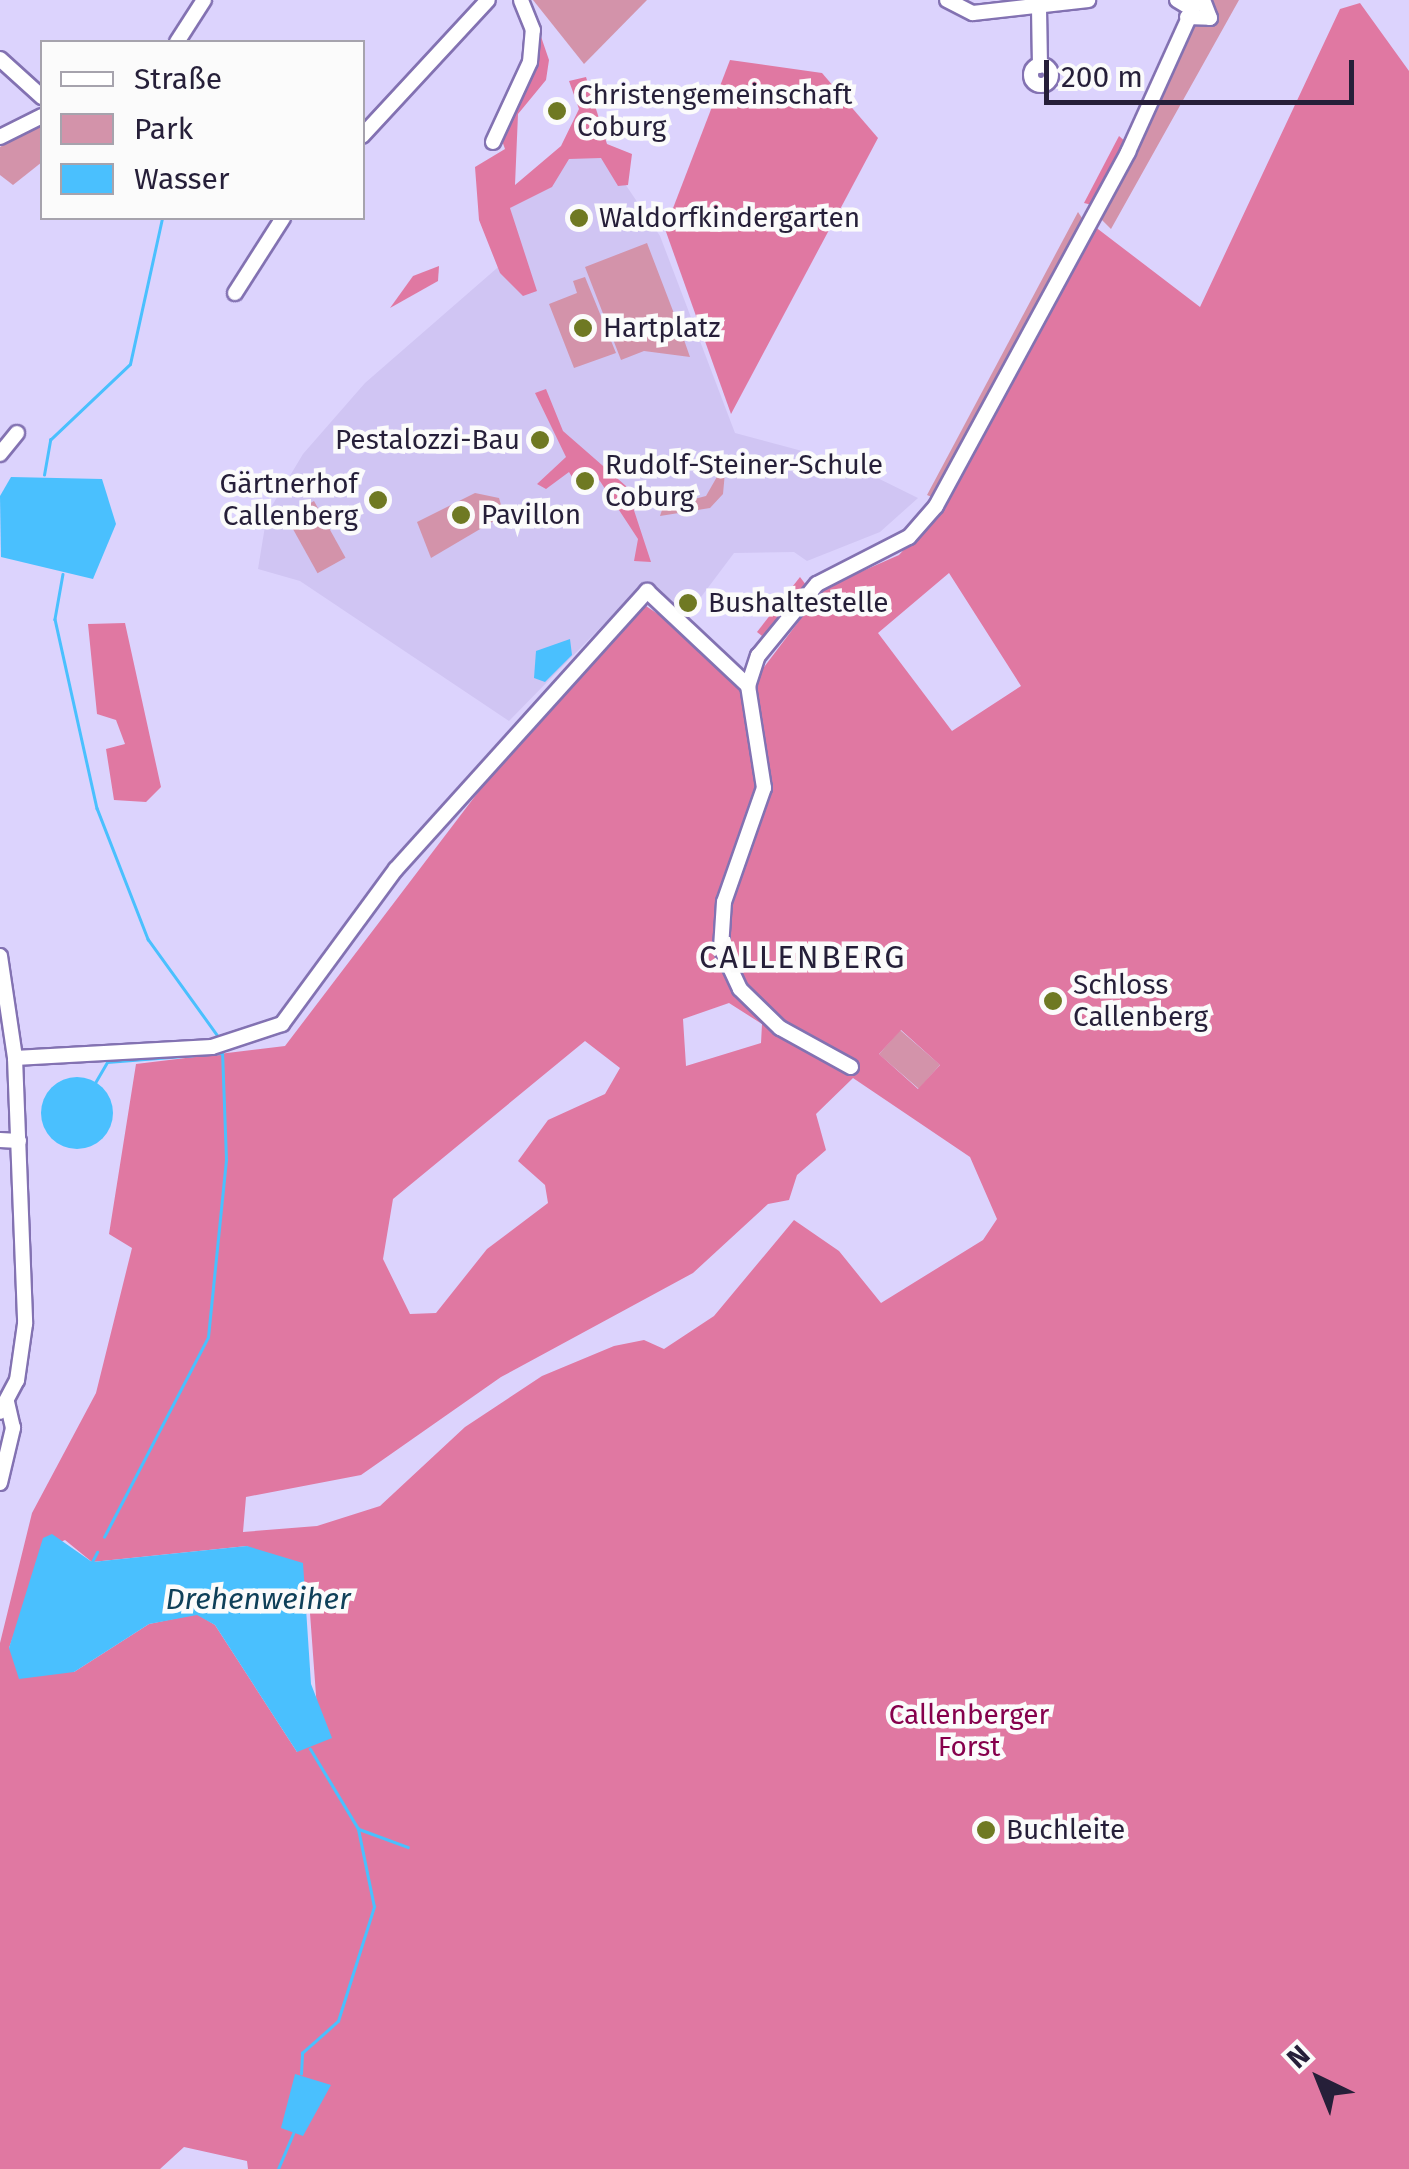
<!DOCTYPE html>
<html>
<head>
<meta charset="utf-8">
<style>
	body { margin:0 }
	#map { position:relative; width:1409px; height:2169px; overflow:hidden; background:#dcd3fd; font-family:"Fira Sans",sans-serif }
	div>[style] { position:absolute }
	.built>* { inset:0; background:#d0c5f3 }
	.green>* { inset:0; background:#d393aa; transform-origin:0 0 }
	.forest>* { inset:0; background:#e078a2 }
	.water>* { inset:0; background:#4ac0fe }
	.round { border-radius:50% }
	.stream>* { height:2.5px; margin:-1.25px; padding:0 1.25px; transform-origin:1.25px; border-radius:1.25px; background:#4ac0fe }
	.roads { filter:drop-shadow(2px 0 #8372b2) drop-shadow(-2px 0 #8372b2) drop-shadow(0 2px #8372b2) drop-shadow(0 -2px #8372b2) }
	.minor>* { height:14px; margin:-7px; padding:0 7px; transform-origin:7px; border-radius:7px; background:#fff }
	.minor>.ring { margin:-7px; padding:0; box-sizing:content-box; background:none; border:14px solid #fff; border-radius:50% }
	.dots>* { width:28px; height:28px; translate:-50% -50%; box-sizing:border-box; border:5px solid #fbfbfb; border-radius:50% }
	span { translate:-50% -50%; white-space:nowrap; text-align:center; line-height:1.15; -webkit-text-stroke:9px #fbfbfb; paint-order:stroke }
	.poi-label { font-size:28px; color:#261f39 }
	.left { translate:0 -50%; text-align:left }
	.right { translate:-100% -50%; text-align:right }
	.park-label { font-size:28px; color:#86004c }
	.water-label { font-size:30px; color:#0f4059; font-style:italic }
	.quarter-label { font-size:32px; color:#261f39; letter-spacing:2.5px }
	.legend { position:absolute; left:40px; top:40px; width:325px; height:180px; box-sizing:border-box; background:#fbfbfb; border:2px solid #a6a3ad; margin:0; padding:12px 18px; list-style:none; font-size:30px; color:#261f39 }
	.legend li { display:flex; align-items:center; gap:20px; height:50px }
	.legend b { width:50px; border:2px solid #a6a3ad }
	.north { position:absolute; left:1269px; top:2029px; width:100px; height:100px; -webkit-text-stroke:8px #fbfbfb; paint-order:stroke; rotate:317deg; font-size:28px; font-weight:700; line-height:40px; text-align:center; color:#261f39 }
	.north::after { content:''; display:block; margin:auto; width:35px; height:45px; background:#261f39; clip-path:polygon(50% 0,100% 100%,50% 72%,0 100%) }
	.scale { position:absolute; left:1044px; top:60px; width:310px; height:45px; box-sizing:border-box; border:5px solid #261f39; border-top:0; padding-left:12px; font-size:30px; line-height:35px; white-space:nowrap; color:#261f39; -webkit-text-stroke:8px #fbfbfb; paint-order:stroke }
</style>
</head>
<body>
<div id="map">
	<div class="built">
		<div style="clip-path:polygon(593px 136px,660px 236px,735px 433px,847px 463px,918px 498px,880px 532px,807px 561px,794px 552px,734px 553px,686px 617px,645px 582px,509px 721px,300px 581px,258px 569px,267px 514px,303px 454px,365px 383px,520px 248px,510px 208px)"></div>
	</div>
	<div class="green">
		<div style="clip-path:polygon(533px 0,647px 0,584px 64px)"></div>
		<div style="clip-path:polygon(1213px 0,1239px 0,1111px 229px,1099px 217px,1187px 29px,1214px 18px)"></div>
		<div style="clip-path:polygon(42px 121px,42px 162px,13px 185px,0 175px,0 147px)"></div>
		<div style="clip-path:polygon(1078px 212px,1084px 221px,934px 498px,927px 495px)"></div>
		<div style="clip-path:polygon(647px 243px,683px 337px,690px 357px,644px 351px,621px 360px,585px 267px)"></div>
		<div style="clip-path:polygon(585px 277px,616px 353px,574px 368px,549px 304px,577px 293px,573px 281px)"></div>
		<div style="clip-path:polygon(726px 461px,723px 494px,710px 508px,660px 516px,663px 507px,706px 496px)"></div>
		<div style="clip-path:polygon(475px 493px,499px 498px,504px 515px,431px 558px,417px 522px)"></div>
		<div style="left:314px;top:501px;width:65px;height:32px;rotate:61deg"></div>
		<div style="left:900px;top:1030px;width:53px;height:32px;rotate:41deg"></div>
	</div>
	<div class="forest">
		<div style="clip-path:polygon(evenodd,1360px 3px,1409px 71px,1409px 2169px,248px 2169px,247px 2161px,184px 2147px,160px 2169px,0 2169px,0 1643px,32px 1513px,96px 1393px,132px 1248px,109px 1234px,136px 1064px,285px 1046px,498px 766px,640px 602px,755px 679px,824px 588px,899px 555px,949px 500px,1094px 226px,1200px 307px,1340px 9px,1360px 3px,949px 573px,1021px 686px,952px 731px,878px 633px,949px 573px,1360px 3px,729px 1003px,762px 1024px,761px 1043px,686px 1066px,683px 1019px,729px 1003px,1360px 3px,901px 1030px,940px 1065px,918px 1089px,879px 1054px,901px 1030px,1360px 3px,585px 1041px,620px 1068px,605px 1094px,548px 1120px,518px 1161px,545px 1185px,548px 1203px,487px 1249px,436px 1313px,410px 1314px,383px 1259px,393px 1199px,585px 1041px,1360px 3px,853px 1078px,970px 1157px,997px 1219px,983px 1240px,881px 1303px,839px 1251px,794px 1220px,714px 1316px,664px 1349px,644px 1340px,614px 1346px,542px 1376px,465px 1427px,380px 1506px,317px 1526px,243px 1532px,246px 1497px,361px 1475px,501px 1377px,693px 1273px,768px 1204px,789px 1200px,797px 1175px,826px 1150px,816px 1114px,853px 1078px,1360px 3px,65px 1540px,92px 1562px,247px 1546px,308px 1586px,317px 1709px,297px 1752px,215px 1625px,197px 1614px,149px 1624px,74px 1672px,9px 1648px,45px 1549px,65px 1540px)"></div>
		<div style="clip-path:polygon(536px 22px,549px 60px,546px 80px,518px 114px,515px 185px,561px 146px,579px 109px,569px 81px,586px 77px,607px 144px,632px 154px,628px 185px,618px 186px,601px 158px,569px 159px,552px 187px,510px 208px,537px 291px,523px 296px,500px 273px,479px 220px,475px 167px,505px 149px,500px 135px)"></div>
		<div style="clip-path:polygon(730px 60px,822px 73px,878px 138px,731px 414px,665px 229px)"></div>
		<div style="clip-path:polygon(1119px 136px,1126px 142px,1092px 205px,1084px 203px)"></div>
		<div style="clip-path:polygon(439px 266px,438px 281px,390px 308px,413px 276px)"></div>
		<div style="clip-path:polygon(546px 389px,563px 431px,626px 486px,651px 562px,634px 561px,638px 539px,594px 472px,575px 482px,569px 472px,546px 489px,537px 484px,566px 457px,535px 393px)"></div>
		<div style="clip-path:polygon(800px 577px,806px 585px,766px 639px,757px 632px)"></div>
		<div style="clip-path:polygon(125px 623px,161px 787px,146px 802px,114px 800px,106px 749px,125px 744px,116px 720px,97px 714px,88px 624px)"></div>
	</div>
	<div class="water">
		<div style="clip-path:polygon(11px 477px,102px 479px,116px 524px,93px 579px,1px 557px,0 496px)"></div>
		<div style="clip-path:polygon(570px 639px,572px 655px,545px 682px,534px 678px,536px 651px)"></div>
		<div class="round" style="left:41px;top:1077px;width:72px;height:72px"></div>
		<div style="clip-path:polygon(52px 1534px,92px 1562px,247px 1546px,303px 1563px,311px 1684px,332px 1738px,297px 1752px,215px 1625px,197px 1615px,149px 1624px,74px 1672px,19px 1679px,9px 1648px,43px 1538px)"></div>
		<div style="clip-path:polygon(295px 2074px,331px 2085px,303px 2136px,281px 2128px)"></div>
	</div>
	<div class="stream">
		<div style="left:44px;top:475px;width:36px;rotate:-80deg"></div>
		<div style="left:50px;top:440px;width:110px;rotate:-43.5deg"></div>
		<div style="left:130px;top:364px;width:149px;rotate:-77.6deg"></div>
		<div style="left:63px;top:574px;width:46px;rotate:100.1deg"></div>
		<div style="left:55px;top:619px;width:194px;rotate:77.5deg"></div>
		<div style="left:97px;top:808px;width:141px;rotate:68.7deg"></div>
		<div style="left:148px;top:939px;width:123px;rotate:54.2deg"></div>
		<div style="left:95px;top:1083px;width:24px;rotate:-60deg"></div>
		<div style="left:107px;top:1062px;width:114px;rotate:-4.5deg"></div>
		<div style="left:104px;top:1537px;width:225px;rotate:-62.5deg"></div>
		<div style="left:208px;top:1337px;width:178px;rotate:-84.2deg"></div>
		<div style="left:226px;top:1160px;width:108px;rotate:-92.1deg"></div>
		<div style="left:92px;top:1562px;width:11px;rotate:-63deg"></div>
		<div style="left:359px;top:1829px;width:52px;rotate:20.2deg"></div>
		<div style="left:301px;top:2074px;width:21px;rotate:-87deg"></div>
		<div style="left:302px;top:2053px;width:48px;rotate:-41.6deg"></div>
		<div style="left:338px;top:2021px;width:120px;rotate:-72.5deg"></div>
		<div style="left:374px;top:1907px;width:80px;rotate:-101.6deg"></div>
		<div style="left:358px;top:1829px;width:93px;rotate:-121deg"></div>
		<div style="left:278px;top:2169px;width:39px;rotate:-67deg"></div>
	</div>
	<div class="roads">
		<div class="minor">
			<div style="left:947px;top:0;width:29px;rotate:27deg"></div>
			<div style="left:973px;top:13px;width:116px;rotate:-6.4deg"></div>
			<div style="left:1177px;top:0;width:17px;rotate:31deg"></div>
			<div style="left:1039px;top:8px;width:58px;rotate:89deg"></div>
			<div style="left:1187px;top:17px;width:23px;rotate:2deg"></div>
			<div style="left:1210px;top:18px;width:19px;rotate:-111deg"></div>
			<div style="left:177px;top:42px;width:50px;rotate:-57.3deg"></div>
			<div style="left:0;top:59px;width:57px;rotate:42.1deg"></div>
			<div class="ring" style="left:1031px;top:65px;width:6px;height:6px"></div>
			<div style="left:362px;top:136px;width:185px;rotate:-47.2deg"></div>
			<div style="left:0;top:137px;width:47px;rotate:-26.6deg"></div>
			<div style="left:493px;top:142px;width:88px;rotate:-65.2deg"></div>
			<div style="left:530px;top:62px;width:32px;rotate:-85deg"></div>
			<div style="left:533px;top:30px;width:32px;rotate:-112deg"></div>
			<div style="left:235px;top:293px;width:89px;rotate:-57.4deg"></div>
			<div style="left:0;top:454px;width:27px;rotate:-51deg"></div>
			<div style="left:0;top:956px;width:103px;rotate:81.6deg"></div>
			<div style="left:15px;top:1058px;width:266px;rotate:87.8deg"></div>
			<div style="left:25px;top:1324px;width:57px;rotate:98.1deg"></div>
			<div style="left:17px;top:1380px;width:36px;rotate:118deg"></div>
			<div style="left:15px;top:1058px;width:197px;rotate:-3.2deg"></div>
			<div style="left:212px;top:1047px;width:74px;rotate:-18.2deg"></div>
			<div style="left:282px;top:1024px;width:192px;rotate:-53.7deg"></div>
			<div style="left:396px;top:869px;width:375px;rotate:-47.9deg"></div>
			<div style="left:647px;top:591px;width:139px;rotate:43.2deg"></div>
			<div style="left:851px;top:1067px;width:81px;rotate:-151.2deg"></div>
			<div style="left:780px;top:1028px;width:56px;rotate:-135.7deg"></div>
			<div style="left:740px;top:989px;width:45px;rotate:-114.9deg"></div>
			<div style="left:721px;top:948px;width:46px;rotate:-86.3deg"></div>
			<div style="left:724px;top:902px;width:121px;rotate:-70.7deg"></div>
			<div style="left:764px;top:788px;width:103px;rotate:-98.9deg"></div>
			<div style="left:748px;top:686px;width:32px;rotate:-72deg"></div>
			<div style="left:758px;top:656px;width:93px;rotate:-50.7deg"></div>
			<div style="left:817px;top:584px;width:103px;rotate:-27.1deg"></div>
			<div style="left:909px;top:537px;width:41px;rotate:-48.9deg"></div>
			<div style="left:936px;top:506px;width:403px;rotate:-61.5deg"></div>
			<div style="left:1128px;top:152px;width:167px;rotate:-65.6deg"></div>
			<div style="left:0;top:1140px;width:19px;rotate:3deg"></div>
			<div style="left:0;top:1483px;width:57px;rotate:-76.7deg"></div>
			<div style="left:13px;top:1428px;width:27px;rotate:-103deg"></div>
		</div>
	</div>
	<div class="dots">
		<div style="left:557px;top:111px;background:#6f7923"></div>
		<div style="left:579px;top:218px;background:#6f7923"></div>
		<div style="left:583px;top:328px;background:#6f7923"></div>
		<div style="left:540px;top:440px;background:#6f7923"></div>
		<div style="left:585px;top:481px;background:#6f7923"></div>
		<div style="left:378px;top:500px;background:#6f7923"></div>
		<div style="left:461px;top:515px;background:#6f7923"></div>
		<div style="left:688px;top:603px;background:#6f7923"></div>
		<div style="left:1053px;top:1001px;background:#6f7923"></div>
		<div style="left:986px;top:1830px;background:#6f7923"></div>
	</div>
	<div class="poi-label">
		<span class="left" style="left:577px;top:111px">Christengemeinschaft<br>Coburg</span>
		<span class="left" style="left:599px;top:218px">Waldorfkindergarten</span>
		<span class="left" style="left:603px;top:328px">Hartplatz</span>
		<span class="right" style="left:520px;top:440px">Pestalozzi-Bau</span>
		<span class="left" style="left:605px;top:481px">Rudolf-Steiner-Schule<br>Coburg</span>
		<span class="right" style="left:358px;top:500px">Gärtnerhof<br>Callenberg</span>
		<span class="left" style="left:481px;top:515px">Pavillon</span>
		<span class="left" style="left:708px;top:603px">Bushaltestelle</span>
		<span class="left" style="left:1073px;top:1001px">Schloss<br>Callenberg</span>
		<span class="left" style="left:1006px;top:1830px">Buchleite</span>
	</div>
	<div class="park-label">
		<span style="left:969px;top:1731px">Callenberger<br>Forst</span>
	</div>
	<div class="water-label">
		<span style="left:258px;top:1599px">Drehenweiher</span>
	</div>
	<div class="quarter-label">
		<span style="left:803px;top:957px">CALLENBERG</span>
	</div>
	<ul class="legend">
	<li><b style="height:12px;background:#fff"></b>Straße</li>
	<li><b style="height:28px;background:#d393aa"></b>Park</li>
	<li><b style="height:28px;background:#4ac0fe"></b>Wasser</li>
	</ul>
	<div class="north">N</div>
	<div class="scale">200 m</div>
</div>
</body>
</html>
